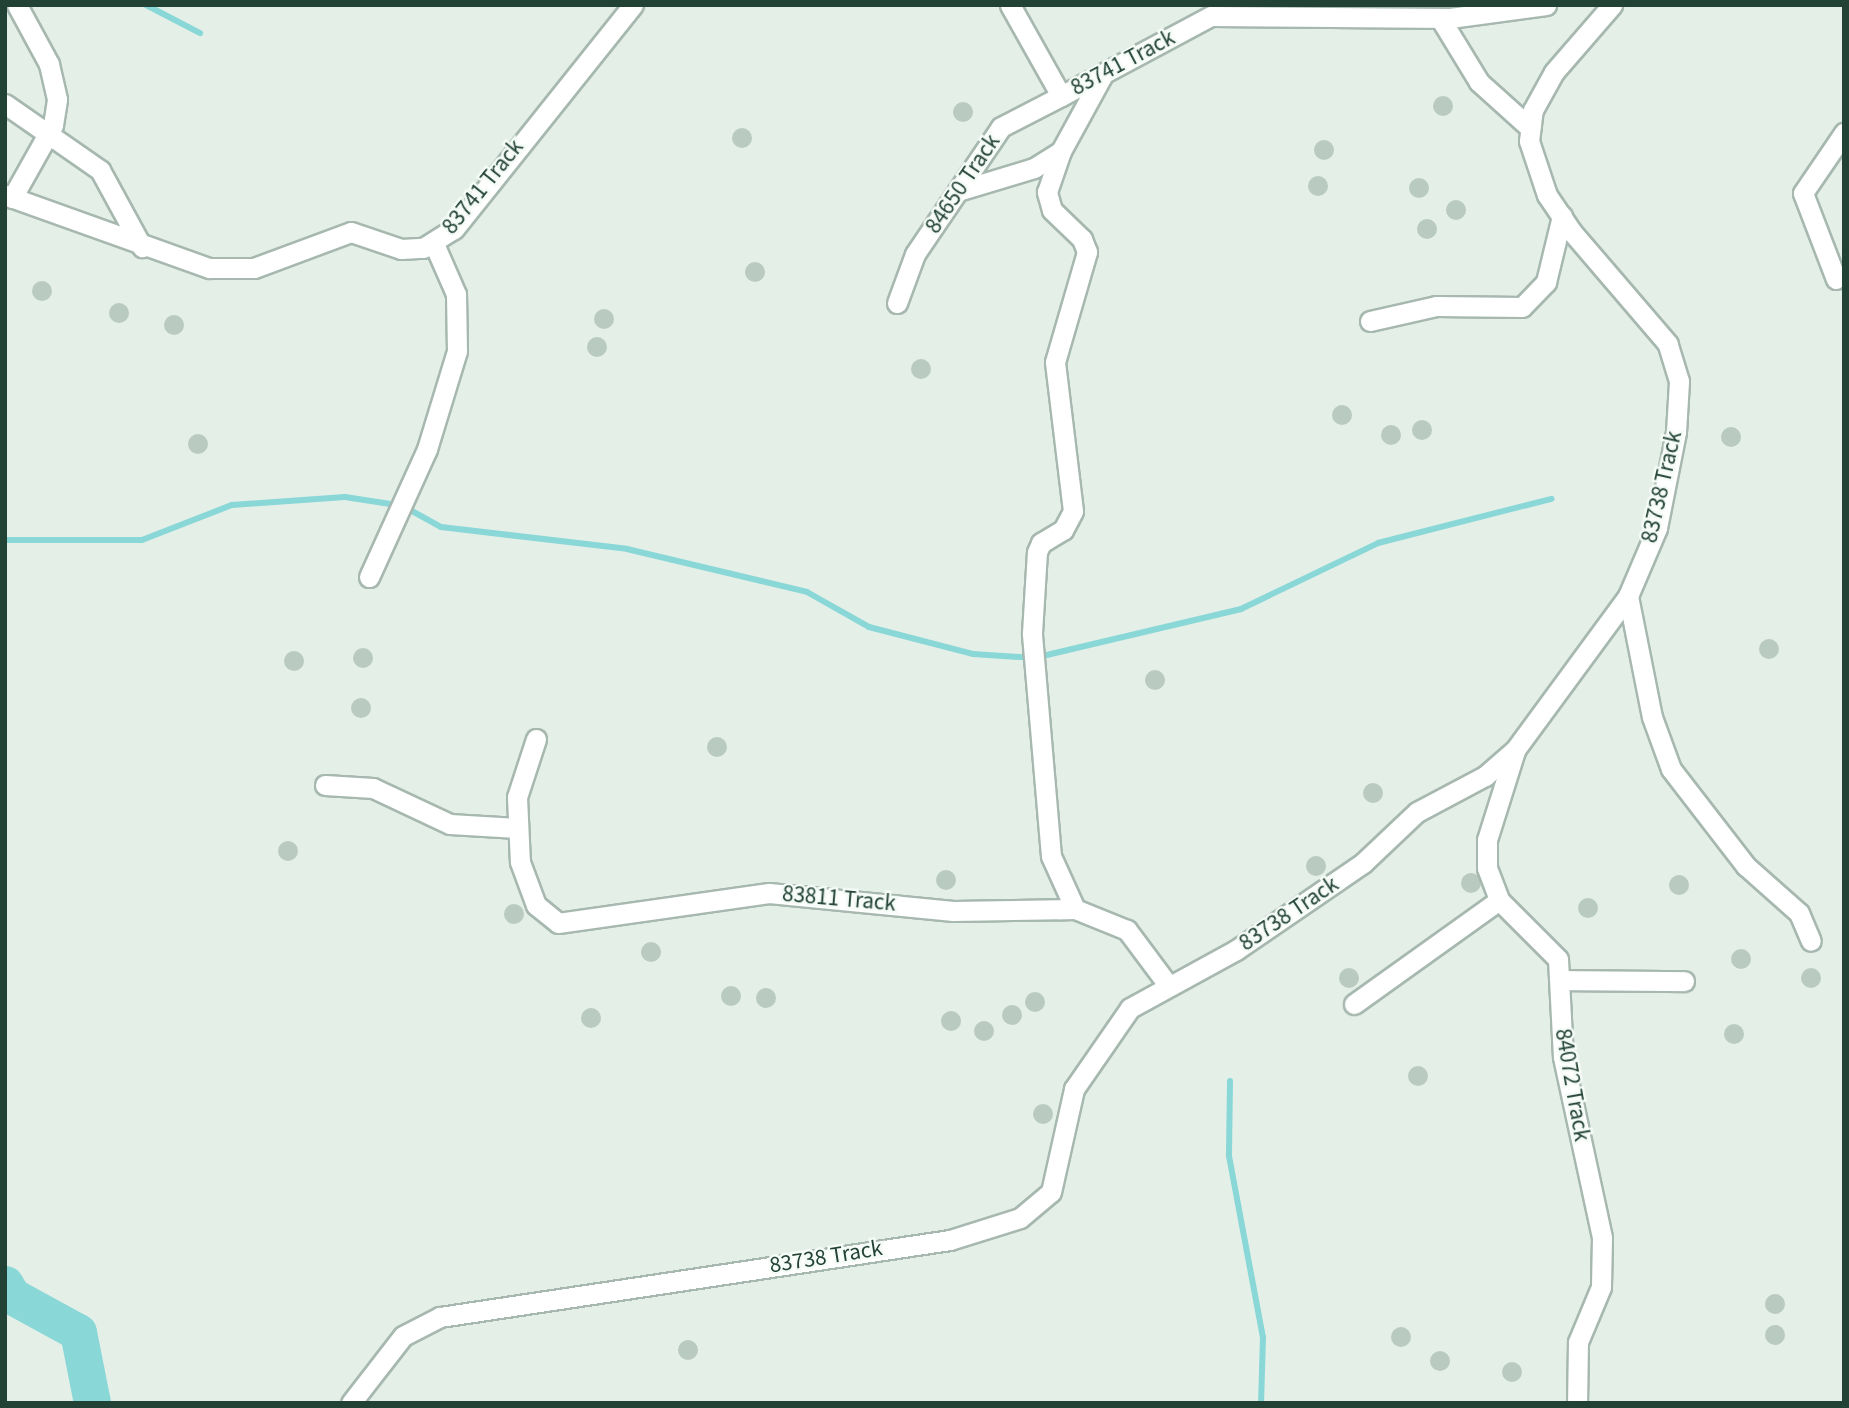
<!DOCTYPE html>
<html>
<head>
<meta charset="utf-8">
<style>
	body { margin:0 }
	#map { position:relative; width:1849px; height:1408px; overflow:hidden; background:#e4efe8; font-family:"Source Sans 3",sans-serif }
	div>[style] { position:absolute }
	.stream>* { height:6px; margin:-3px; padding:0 3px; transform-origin:3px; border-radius:3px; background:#89d7d7 }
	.river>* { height:37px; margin:-18.5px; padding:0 18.5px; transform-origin:18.5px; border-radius:18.5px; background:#89d7d7 }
	.building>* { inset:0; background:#b9cac1 }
	.round { border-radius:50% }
	.roads { filter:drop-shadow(2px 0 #a6b8af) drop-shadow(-2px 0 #a6b8af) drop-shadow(0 2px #a6b8af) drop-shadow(0 -2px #a6b8af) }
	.street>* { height:19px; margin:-9.5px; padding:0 9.5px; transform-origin:9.5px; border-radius:9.5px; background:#fff }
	span { translate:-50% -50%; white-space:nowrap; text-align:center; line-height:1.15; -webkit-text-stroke:5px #f5fbf7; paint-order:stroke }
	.street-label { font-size:23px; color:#224235 }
	.frame { position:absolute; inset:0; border:7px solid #224235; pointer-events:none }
</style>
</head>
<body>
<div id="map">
	<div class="stream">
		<div style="left:146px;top:5px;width:61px;rotate:27.4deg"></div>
		<div style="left:5px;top:540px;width:137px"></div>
		<div style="left:142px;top:540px;width:97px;rotate:-21.3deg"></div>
		<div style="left:232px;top:505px;width:113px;rotate:-4deg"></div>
		<div style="left:345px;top:497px;width:59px;rotate:8.8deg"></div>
		<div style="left:403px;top:506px;width:43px;rotate:28.9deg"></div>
		<div style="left:441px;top:527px;width:187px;rotate:6.7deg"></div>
		<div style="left:627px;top:549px;width:185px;rotate:13.4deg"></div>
		<div style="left:807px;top:592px;width:71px;rotate:29.4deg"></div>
		<div style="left:869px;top:627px;width:107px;rotate:14.6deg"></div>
		<div style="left:973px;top:654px;width:61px;rotate:3.8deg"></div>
		<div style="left:1034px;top:658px;width:213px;rotate:-13.3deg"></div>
		<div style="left:1241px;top:609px;width:152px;rotate:-25.7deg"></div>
		<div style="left:1378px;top:543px;width:179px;rotate:-14.3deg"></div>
		<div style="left:1230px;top:1081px;width:75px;rotate:90.8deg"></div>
		<div style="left:1229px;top:1156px;width:184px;rotate:79.4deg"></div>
		<div style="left:1263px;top:1337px;width:66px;rotate:91.7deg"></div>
	</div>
	<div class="river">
		<div style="left:5px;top:1284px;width:14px;rotate:60deg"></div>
		<div style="left:12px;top:1296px;width:75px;rotate:28.6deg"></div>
		<div style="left:78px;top:1332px;width:72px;rotate:78.8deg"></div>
	</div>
	<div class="building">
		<div class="round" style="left:1433px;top:96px;width:20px;height:20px"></div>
		<div class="round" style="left:953px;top:102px;width:20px;height:20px"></div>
		<div class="round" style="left:732px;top:128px;width:20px;height:20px"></div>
		<div class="round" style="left:1314px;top:140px;width:20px;height:20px"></div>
		<div class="round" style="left:1308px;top:176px;width:20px;height:20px"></div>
		<div class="round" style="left:1409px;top:178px;width:20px;height:20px"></div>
		<div class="round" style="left:1446px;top:200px;width:20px;height:20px"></div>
		<div class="round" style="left:1417px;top:219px;width:20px;height:20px"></div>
		<div class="round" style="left:745px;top:262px;width:20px;height:20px"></div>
		<div class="round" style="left:32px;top:281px;width:20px;height:20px"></div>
		<div class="round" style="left:109px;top:303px;width:20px;height:20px"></div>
		<div class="round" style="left:594px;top:309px;width:20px;height:20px"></div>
		<div class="round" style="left:164px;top:315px;width:20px;height:20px"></div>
		<div class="round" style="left:587px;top:337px;width:20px;height:20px"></div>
		<div class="round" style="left:911px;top:359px;width:20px;height:20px"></div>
		<div class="round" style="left:1332px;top:405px;width:20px;height:20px"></div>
		<div class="round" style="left:1412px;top:420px;width:20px;height:20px"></div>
		<div class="round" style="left:1381px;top:425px;width:20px;height:20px"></div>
		<div class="round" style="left:1721px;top:427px;width:20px;height:20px"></div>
		<div class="round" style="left:188px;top:434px;width:20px;height:20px"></div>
		<div class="round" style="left:1759px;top:639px;width:20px;height:20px"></div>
		<div class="round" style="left:353px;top:648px;width:20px;height:20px"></div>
		<div class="round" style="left:284px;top:651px;width:20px;height:20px"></div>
		<div class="round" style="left:1145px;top:670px;width:20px;height:20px"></div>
		<div class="round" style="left:351px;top:698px;width:20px;height:20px"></div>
		<div class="round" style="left:707px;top:737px;width:20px;height:20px"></div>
		<div class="round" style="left:1363px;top:783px;width:20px;height:20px"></div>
		<div class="round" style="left:278px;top:841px;width:20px;height:20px"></div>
		<div class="round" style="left:1306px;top:856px;width:20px;height:20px"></div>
		<div class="round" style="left:936px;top:870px;width:20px;height:20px"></div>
		<div class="round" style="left:1461px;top:873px;width:20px;height:20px"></div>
		<div class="round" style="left:1669px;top:875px;width:20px;height:20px"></div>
		<div class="round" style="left:1578px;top:898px;width:20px;height:20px"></div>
		<div class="round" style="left:504px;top:904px;width:20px;height:20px"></div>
		<div class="round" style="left:641px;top:942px;width:20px;height:20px"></div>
		<div class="round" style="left:1731px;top:949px;width:20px;height:20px"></div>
		<div class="round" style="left:1801px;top:968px;width:20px;height:20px"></div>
		<div class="round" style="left:1339px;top:968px;width:20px;height:20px"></div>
		<div class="round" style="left:721px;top:986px;width:20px;height:20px"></div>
		<div class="round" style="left:756px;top:988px;width:20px;height:20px"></div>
		<div class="round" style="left:1025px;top:992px;width:20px;height:20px"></div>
		<div class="round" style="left:1002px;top:1005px;width:20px;height:20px"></div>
		<div class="round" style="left:581px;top:1008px;width:20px;height:20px"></div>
		<div class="round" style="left:941px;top:1011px;width:20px;height:20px"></div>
		<div class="round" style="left:974px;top:1021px;width:20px;height:20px"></div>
		<div class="round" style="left:1724px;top:1024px;width:20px;height:20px"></div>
		<div class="round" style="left:1408px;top:1066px;width:20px;height:20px"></div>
		<div class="round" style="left:1033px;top:1104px;width:20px;height:20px"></div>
		<div class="round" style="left:1765px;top:1294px;width:20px;height:20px"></div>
		<div class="round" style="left:1765px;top:1325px;width:20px;height:20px"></div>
		<div class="round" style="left:1391px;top:1327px;width:20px;height:20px"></div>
		<div class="round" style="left:678px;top:1340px;width:20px;height:20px"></div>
		<div class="round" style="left:1430px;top:1351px;width:20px;height:20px"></div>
		<div class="round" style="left:1502px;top:1362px;width:20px;height:20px"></div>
	</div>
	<div class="roads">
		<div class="street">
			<div style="left:1010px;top:5px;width:104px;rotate:60.7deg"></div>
			<div style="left:1061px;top:96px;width:170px;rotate:-28.1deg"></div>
			<div style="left:1211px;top:16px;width:239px;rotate:0.5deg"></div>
			<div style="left:1450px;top:18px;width:97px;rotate:-7.7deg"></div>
			<div style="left:1440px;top:18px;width:75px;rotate:58.6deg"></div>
			<div style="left:1479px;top:82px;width:69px;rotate:42deg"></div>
			<div style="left:5px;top:104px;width:116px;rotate:34.8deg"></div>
			<div style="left:100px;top:170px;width:88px;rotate:61.4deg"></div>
			<div style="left:958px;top:191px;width:79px;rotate:-16.8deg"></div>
			<div style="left:1034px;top:168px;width:32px;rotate:-32deg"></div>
			<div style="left:5px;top:195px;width:217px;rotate:19.7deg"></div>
			<div style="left:209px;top:268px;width:45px"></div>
			<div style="left:254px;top:268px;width:103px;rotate:-20.4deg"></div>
			<div style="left:351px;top:232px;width:53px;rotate:18.8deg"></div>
			<div style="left:401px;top:249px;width:22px;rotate:-3deg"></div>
			<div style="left:423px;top:248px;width:36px;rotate:-32deg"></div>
			<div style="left:454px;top:229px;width:287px;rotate:-51.4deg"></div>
			<div style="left:12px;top:198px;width:84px;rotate:-60.7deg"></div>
			<div style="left:53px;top:125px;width:26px;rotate:-81deg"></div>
			<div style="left:57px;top:99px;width:36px;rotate:-103deg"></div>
			<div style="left:49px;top:64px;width:67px;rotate:-118.5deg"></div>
			<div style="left:1836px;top:279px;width:92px;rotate:-111deg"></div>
			<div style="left:1803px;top:193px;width:73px;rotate:-55.7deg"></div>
			<div style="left:897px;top:303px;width:52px;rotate:-69.8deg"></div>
			<div style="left:915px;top:254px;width:153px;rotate:-55.9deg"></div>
			<div style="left:1001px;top:127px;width:68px;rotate:-27.3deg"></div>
			<div style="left:1370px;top:321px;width:68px;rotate:-12.8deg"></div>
			<div style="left:1436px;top:306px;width:86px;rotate:0.7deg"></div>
			<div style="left:1522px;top:307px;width:35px;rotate:-46deg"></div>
			<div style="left:1546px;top:282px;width:68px;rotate:-76.4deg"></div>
			<div style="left:369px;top:577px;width:141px;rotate:-65.6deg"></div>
			<div style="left:427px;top:449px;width:102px;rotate:-73deg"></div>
			<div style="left:457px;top:351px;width:57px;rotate:-91deg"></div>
			<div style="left:456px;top:294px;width:55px;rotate:-113.7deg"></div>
			<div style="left:1628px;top:596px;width:123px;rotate:78.8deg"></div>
			<div style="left:1652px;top:717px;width:55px;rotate:69.9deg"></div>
			<div style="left:1671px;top:769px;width:123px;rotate:52.3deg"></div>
			<div style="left:1746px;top:866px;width:71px;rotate:41.6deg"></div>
			<div style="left:1799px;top:913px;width:30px;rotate:67deg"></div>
			<div style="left:536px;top:739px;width:61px;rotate:108.1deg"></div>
			<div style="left:517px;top:797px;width:65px;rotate:87.4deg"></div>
			<div style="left:520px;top:862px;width:46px;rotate:69.6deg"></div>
			<div style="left:536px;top:905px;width:28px;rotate:39deg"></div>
			<div style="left:558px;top:923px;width:213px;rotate:-8.1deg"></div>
			<div style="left:769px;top:893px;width:185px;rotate:5.6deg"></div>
			<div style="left:953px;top:911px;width:122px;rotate:-0.9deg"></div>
			<div style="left:1075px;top:909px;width:56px;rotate:22deg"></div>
			<div style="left:1127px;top:930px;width:69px;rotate:53.3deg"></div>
			<div style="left:1515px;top:751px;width:93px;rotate:107.5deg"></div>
			<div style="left:1487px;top:840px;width:28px;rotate:90deg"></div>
			<div style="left:1487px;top:868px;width:34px;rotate:69deg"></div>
			<div style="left:1499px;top:900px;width:83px;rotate:45deg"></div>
			<div style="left:1558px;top:959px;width:98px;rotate:87.1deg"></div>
			<div style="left:1563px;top:1057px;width:185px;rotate:77.8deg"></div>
			<div style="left:1602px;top:1238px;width:49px;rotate:91.2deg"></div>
			<div style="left:1601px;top:1287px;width:60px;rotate:112.7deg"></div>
			<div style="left:1578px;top:1342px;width:61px;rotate:90.9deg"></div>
			<div style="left:325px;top:785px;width:48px;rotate:3.6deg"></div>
			<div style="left:373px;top:788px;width:85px;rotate:25.1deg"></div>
			<div style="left:450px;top:824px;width:67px;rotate:3.4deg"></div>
			<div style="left:1075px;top:909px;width:58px;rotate:-114.4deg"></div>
			<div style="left:1051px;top:856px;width:224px;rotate:-94.9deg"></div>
			<div style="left:1032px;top:633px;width:81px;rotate:-86.5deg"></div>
			<div style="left:1037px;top:552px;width:10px;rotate:-66deg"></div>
			<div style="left:1041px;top:543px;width:26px;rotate:-31deg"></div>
			<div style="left:1063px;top:530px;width:21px;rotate:-62deg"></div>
			<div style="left:1073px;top:511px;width:150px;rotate:-96.9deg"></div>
			<div style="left:1055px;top:362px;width:115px;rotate:-73.8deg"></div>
			<div style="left:1087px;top:252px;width:14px;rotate:-111deg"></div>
			<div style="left:1082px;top:239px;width:42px;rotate:-136deg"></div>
			<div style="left:1052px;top:210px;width:19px;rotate:-106deg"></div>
			<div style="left:1047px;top:192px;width:43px;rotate:-71.1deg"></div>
			<div style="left:1061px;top:151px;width:85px;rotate:-61.3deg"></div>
			<div style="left:1562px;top:980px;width:122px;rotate:0.5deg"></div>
			<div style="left:1354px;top:1004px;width:178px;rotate:-35.6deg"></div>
			<div style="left:351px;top:1403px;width:85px;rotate:-52.2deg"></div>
			<div style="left:403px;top:1336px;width:42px;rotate:-27.2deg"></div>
			<div style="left:440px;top:1317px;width:516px;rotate:-8.59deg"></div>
			<div style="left:950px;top:1240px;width:73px;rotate:-17.4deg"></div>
			<div style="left:1020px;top:1218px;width:40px;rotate:-40deg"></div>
			<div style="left:1051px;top:1192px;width:106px;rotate:-77.4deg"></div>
			<div style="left:1074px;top:1089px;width:98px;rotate:-55.3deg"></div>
			<div style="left:1130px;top:1008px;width:121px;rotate:-28.7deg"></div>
			<div style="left:1236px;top:950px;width:154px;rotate:-34.4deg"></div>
			<div style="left:1363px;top:863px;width:74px;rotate:-43.4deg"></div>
			<div style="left:1417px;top:812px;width:77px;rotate:-27.9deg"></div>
			<div style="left:1485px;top:776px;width:40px;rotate:-41deg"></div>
			<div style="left:1515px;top:750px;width:191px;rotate:-53.7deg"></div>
			<div style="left:1628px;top:596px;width:74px;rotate:-66.9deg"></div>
			<div style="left:1657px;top:528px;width:98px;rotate:-78.8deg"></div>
			<div style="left:1676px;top:432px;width:51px;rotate:-86.6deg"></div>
			<div style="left:1679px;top:381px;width:39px;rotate:-107deg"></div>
			<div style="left:1668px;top:344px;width:148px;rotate:-130.6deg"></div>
			<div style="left:1572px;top:232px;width:45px;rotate:-124deg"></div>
			<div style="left:1547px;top:195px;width:57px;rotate:-108.4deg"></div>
			<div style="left:1529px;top:141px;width:31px;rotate:-83deg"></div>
			<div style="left:1533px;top:110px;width:43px;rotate:-61.1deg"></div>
			<div style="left:1554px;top:72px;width:89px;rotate:-49.1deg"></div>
		</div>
	</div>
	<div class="street-label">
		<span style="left:1123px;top:63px;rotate:-28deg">83741 Track</span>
		<span style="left:963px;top:184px;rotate:-56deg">84650 Track</span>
		<span style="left:483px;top:187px;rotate:-51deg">83741 Track</span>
		<span style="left:1662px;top:487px;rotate:-77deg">83738 Track</span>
		<span style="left:839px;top:899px;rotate:5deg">83811 Track</span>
		<span style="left:1289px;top:914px;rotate:-34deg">83738 Track</span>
		<span style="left:1572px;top:1085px;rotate:80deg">84072 Track</span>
		<span style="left:826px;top:1257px;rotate:-9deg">83738 Track</span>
	</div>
	<div class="frame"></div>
</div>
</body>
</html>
